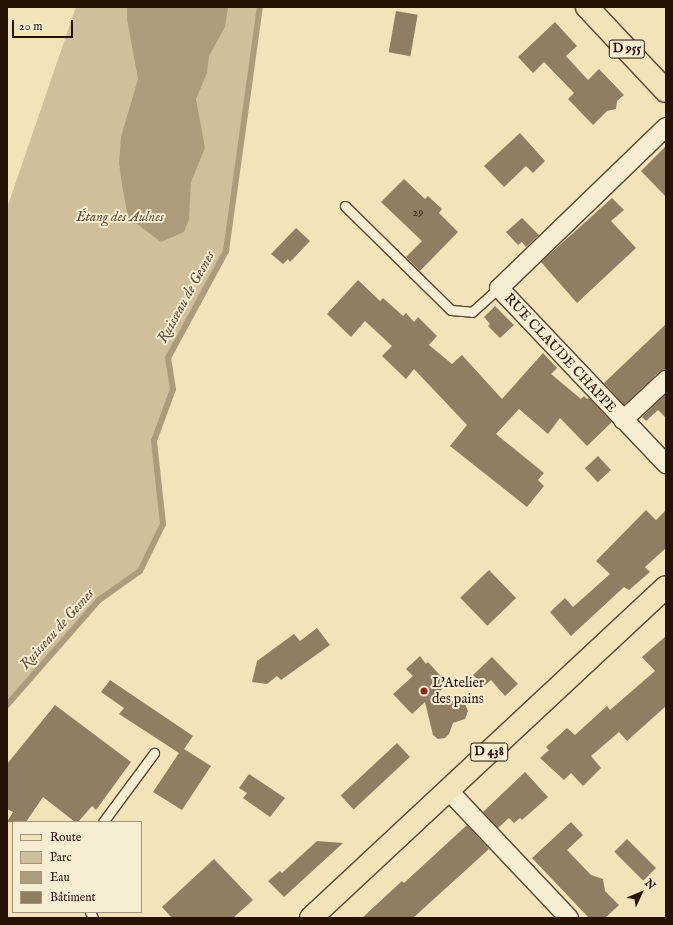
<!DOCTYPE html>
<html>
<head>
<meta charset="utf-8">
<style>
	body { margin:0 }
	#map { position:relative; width:673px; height:925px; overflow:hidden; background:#f2e3b9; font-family:"IM FELL English",serif }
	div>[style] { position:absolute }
	.green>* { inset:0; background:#cfbf9a }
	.water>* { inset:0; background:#ac9c7c }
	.stream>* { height:6px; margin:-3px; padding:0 3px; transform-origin:3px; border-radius:3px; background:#ac9c7c }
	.building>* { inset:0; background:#907e63; transform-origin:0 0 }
	.roads { filter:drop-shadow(1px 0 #584632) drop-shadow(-1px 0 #584632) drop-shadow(0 1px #584632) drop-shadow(0 -1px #584632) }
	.lane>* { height:9px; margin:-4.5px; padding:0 4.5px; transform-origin:4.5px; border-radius:4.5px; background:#f7edd2 }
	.street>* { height:18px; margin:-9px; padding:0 9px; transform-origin:9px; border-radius:9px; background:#f7edd2 }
	.primary>* { height:22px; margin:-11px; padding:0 11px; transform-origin:11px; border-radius:11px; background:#f2e3b9 }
	.dots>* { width:11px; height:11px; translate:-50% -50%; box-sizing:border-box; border:2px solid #f7edd2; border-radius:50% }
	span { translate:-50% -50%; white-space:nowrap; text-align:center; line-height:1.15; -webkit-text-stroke:4px #f7edd2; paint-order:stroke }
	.number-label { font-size:12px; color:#402c1c }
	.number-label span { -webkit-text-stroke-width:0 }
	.shield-label span { padding:1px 3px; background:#f7edd2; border:1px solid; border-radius:3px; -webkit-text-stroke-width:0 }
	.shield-label { font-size:13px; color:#251105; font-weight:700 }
	.park-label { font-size:14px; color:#604e39; font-style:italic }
	.street-label { font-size:14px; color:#251105 }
	.poi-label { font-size:14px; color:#251105 }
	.left { translate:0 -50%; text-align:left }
	.water-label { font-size:15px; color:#62503b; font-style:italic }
	.frame { position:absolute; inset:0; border:8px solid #251105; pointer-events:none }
	.legend { position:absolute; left:12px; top:821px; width:130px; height:92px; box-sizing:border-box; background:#f7edd2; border:1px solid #a39580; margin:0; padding:5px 7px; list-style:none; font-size:12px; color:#251105 }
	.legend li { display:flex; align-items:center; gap:8px; height:20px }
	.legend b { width:20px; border:1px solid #a39580 }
	.north { position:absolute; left:621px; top:873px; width:40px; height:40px; -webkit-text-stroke:3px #f7edd2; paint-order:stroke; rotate:46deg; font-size:11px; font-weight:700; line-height:16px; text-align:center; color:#251105 }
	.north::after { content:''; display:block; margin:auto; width:14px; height:18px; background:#251105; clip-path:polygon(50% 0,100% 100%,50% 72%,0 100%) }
	.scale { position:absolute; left:12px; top:20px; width:61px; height:18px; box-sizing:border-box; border:2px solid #251105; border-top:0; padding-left:5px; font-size:12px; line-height:14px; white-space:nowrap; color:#251105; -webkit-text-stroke:3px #f7edd2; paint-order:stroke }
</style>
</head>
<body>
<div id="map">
	<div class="green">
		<div style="clip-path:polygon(76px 7px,260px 7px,226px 251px,168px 357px,173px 388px,154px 441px,163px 523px,140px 571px,99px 599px,7px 705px,7px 208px)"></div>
	</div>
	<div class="water">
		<div style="clip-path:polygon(127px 7px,228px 7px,225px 27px,209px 56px,207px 73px,196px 99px,205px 148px,191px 182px,189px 219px,184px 232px,161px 242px,128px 217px,122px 185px,119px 163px,121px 137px,138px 79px,127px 19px)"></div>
	</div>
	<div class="stream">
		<div style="left:7px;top:705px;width:140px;rotate:-48.8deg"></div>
		<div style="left:99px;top:600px;width:50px;rotate:-35.3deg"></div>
		<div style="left:140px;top:571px;width:52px;rotate:-63.9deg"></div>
		<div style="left:163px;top:524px;width:83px;rotate:-96.2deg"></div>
		<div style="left:154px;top:441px;width:55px;rotate:-69.9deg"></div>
		<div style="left:173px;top:389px;width:31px;rotate:-99deg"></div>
		<div style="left:168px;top:358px;width:122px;rotate:-61.5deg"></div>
		<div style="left:226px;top:251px;width:246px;rotate:-82.1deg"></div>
	</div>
	<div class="building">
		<div style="left:396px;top:11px;width:22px;height:42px;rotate:10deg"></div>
		<div style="clip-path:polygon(555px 22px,577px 46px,566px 56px,588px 80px,599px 69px,624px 95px,617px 101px,616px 109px,607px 111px,593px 125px,568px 99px,574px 93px,544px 62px,533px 73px,518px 57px)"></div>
		<div style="clip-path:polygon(520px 133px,545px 161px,533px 173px,526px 166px,504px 187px,484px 166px)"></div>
		<div style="clip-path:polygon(666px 146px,666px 197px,641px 171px)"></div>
		<div style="clip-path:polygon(404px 179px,425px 199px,428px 196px,442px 209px,439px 213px,458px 232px,420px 271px,406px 257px,422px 241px,381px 202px)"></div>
		<div style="clip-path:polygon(612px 198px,624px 210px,611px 221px,636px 248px,577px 303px,541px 262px)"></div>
		<div style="clip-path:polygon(522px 218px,539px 235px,526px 247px,522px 242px,518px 245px,506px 232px)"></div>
		<div style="clip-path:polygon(296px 228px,310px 241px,290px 262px,288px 259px,283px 264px,271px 254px)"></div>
		<div style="clip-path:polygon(358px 280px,380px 301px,383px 298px,403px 316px,406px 313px,414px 322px,418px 317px,437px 336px,429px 345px,452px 364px,462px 355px,502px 399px,543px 353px,557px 368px,551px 374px,581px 399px,584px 396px,587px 399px,589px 398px,612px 422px,587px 446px,560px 418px,548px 434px,519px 409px,496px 434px,544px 473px,538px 480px,544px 486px,527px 507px,450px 446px,467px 425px,414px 369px,406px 379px,382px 356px,392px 346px,365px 321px,351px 337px,327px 314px)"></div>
		<div style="clip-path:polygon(495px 306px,514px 325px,500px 338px,488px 326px,490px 324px,484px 317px)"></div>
		<div style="clip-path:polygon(666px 324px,666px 370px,659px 372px,624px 405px,604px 383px)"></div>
		<div style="clip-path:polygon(666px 394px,666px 418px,658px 410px,646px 421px,642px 417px)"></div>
		<div style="left:598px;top:456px;width:19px;height:18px;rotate:47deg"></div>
		<div style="clip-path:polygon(646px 510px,656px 520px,666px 510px,666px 548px,645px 567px,650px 572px,629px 590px,624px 587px,571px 636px,550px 612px,565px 598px,573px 607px,610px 574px,596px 561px)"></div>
		<div style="left:489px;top:570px;width:39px;height:40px;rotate:46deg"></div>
		<div style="clip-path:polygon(317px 628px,330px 645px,281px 680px,277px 676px,267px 684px,252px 682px,257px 661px,294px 634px,300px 641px)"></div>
		<div style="clip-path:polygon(666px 636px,666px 706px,627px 741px,619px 732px,591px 756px,601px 768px,583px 786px,571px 773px,564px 780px,540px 758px,549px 750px,546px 747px,567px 728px,575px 735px,607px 706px,610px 710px,655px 671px,642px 657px)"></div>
		<div style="clip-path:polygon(420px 656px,426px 664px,428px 662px,448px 684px,434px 696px,465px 704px,468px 711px,465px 719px,453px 723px,449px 734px,445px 738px,438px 739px,433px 735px,425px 702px,412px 714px,393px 694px,413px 676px,406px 669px)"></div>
		<div style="clip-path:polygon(492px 657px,518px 684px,505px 696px,491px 680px,484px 686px,473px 675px)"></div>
		<div style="clip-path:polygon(110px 680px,193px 736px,184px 749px,211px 766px,182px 810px,153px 792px,179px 753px,119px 714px,124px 708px,101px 692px)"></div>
		<div style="clip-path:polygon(55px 705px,131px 762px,96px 810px,92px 806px,78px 822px,75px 822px,43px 797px,26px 822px,7px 822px,13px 812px,7px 809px,7px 764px)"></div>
		<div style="left:397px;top:743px;width:19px;height:77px;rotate:47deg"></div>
		<div style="clip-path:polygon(525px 772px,548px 797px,522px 820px,520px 818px,514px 823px,509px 818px,498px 828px,483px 812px)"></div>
		<div style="clip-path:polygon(249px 774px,285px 798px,270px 817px,243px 798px,247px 793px,239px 788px)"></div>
		<div style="clip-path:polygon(571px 822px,583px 835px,567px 850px,591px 875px,603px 879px,605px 891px,619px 905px,605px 918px,589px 918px,532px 858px)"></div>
		<div style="clip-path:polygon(467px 825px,489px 849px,413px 918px,362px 918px,402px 881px,404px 883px)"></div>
		<div style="left:627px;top:839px;width:41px;height:18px;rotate:45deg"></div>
		<div style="clip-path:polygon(317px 841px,343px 843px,284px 897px,268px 881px,280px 871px,282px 873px)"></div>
		<div style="clip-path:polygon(214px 859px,253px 900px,233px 918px,172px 918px,162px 907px)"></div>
	</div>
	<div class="roads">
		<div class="lane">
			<div style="left:345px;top:206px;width:148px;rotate:44.5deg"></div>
			<div style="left:451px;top:310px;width:21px;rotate:5deg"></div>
			<div style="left:472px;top:312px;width:36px;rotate:-42deg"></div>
			<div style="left:103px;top:822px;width:86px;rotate:-53.5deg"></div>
			<div style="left:90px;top:912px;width:7px;rotate:63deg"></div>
		</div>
		<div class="street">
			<div style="left:666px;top:127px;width:232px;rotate:136deg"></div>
			<div style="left:499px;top:288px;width:243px;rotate:46.5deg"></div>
			<div style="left:623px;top:420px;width:59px;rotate:-42.9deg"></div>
			<div style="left:448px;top:790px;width:176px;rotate:46.6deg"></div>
		</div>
		<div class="primary">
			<div style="left:587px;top:7px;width:115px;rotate:46.8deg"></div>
			<div style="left:311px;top:918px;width:485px;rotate:-43deg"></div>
		</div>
	</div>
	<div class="dots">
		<div style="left:424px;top:691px;background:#8f2418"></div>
	</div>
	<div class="number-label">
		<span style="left:418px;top:213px">29</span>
	</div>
	<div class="shield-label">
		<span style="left:627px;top:49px">D 955</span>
		<span style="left:489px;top:752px">D 438</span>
	</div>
	<div class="park-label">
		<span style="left:120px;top:217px">Étang des Aulnes</span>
	</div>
	<div class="street-label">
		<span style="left:560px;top:353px;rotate:47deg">RUE CLAUDE CHAPPE</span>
	</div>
	<div class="poi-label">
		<span class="left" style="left:432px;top:691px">L'Atelier<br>des pains</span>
	</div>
	<div class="water-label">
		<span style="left:186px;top:297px;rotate:-61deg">Ruisseau de Gesnes</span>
		<span style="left:57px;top:629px;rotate:-48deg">Ruisseau de Gesnes</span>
	</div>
	<div class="frame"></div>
	<ul class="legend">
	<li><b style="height:5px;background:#f2e3b9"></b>Route</li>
	<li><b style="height:11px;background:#cfbf9a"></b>Parc</li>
	<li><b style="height:11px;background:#ac9c7c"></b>Eau</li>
	<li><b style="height:11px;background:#907e63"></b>Bâtiment</li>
	</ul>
	<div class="north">N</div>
	<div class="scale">20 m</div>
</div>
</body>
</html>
